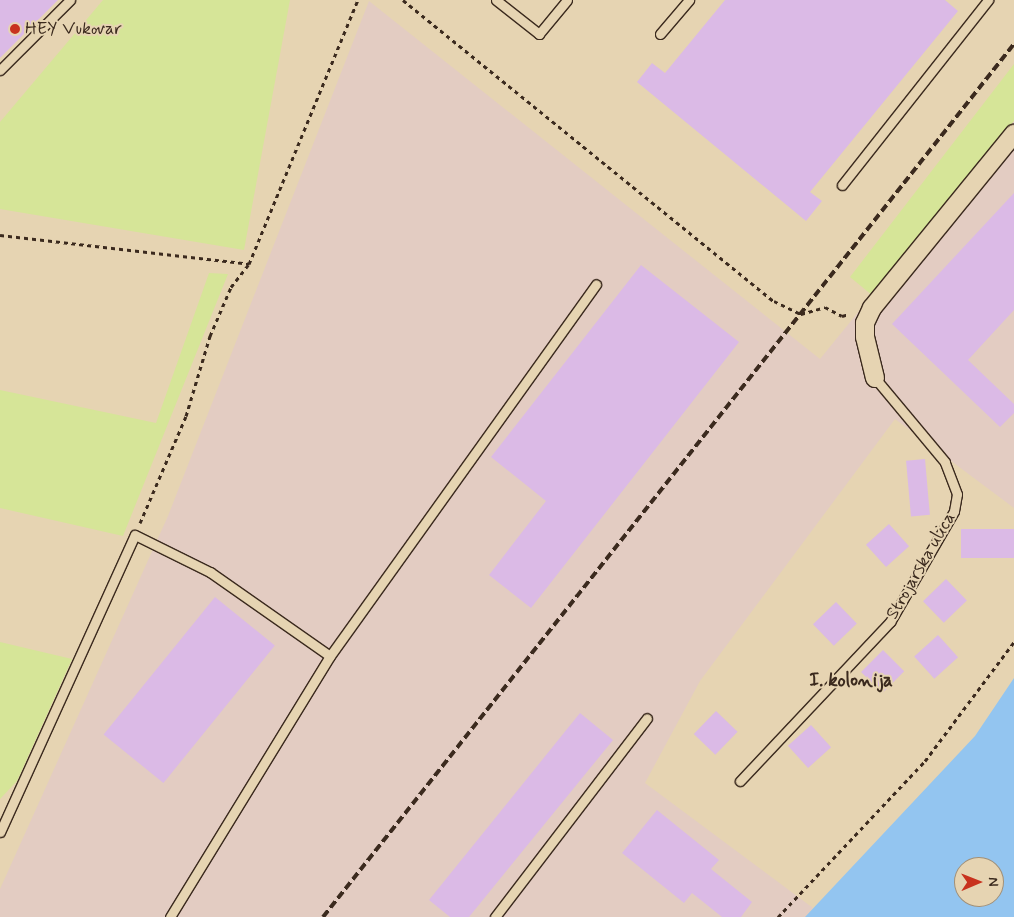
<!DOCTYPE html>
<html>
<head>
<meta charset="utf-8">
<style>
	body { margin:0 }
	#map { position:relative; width:1014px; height:917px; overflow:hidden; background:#e6d4b2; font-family:Mynerve,sans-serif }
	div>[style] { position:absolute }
	.built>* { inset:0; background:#e3ccc2 }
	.green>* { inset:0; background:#d6e598 }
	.water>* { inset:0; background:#93c5f0 }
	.building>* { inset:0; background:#dbbae6; transform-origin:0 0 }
	.path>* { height:3px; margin-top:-1.5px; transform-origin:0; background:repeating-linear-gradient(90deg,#3b2a1e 0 4px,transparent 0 8px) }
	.roads { filter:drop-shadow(1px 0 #3b2a1e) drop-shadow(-1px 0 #3b2a1e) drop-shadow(0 1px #3b2a1e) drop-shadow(0 -1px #3b2a1e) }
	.service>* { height:9px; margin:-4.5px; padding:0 4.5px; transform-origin:4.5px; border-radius:4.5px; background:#e6d4b2 }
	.minor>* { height:18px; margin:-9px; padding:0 9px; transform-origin:9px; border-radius:9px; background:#e6d4b2 }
	.rail>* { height:4px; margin-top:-2px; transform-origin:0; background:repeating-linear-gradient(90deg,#3b2a1e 0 8px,transparent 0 12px) }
	.dots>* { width:14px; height:14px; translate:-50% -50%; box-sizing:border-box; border:2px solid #e6d4b2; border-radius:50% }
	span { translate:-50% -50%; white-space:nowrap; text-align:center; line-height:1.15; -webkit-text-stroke:4px #e6d4b2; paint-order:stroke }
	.poi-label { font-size:18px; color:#3b2a1e }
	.left { translate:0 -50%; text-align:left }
	.street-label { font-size:18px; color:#3b2a1e }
	.neighbourhood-label { font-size:19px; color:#3b2a1e; font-weight:700 }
	.north { position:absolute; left:954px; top:857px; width:50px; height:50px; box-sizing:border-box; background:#e6d4b2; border:1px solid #a29077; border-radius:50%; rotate:89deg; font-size:14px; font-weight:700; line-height:20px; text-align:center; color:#3b2a1e }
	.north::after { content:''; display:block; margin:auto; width:18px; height:22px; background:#c8321e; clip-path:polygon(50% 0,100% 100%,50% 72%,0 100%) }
</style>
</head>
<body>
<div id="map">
	<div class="built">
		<div style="clip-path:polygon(369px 1px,820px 359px,1014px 121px,1014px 508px,895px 419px,700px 681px,645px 783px,813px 908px,805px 917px,0 917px,0 889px,168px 516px)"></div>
	</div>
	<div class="green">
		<div style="clip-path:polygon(103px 0,290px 0,244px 250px,0 209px,0 122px)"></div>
		<div style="clip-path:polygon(1014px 64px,1014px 121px,873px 296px,850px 277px)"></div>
		<div style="clip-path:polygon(209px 273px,228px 274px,123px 536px,0 508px,0 390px,156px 423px)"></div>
		<div style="clip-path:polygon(0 642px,72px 659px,17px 781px,0 799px)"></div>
	</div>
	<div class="water">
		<div style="clip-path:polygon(evenodd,1014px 678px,1014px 917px,805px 917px,975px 736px,1014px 678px,964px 867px,994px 867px,994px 897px,964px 897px,964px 867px)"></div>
	</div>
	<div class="building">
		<div style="clip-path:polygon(0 0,58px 0,0 58px)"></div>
		<div style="clip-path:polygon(725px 0,945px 0,958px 11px,810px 192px,822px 201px,806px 221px,637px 82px,652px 63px,665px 73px)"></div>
		<div style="clip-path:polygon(1014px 193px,1014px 310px,968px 360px,1014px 404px,1014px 413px,1000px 427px,892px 324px)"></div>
		<div style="clip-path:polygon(641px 265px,739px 342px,531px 608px,489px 575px,546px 501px,491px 457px)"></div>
		<div style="left:925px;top:459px;width:56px;height:19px;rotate:85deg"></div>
		<div style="left:889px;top:524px;width:30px;height:31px;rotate:48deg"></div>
		<div style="left:1014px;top:529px;width:29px;height:53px;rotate:90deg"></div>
		<div style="left:946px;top:579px;width:30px;height:32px;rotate:46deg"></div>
		<div style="left:215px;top:597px;width:77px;height:177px;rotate:39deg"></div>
		<div style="left:836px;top:602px;width:30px;height:32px;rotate:46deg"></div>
		<div style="left:938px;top:635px;width:30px;height:32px;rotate:48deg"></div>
		<div style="left:883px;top:650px;width:30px;height:31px;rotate:45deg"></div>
		<div style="left:716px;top:711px;width:30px;height:32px;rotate:44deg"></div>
		<div style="clip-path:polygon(580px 713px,613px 740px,469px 917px,450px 917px,429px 900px)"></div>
		<div style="left:811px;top:725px;width:30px;height:31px;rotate:48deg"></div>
		<div style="clip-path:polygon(657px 810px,719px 860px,711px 869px,752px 902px,741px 917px,722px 917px,692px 893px,684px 903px,622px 853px)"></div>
	</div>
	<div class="path">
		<div style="left:403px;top:0;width:478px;rotate:39.1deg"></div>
		<div style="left:774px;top:301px;width:30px;rotate:26deg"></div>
		<div style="left:801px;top:314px;width:25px;rotate:-16deg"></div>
		<div style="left:825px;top:307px;width:19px;rotate:28deg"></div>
		<div style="left:842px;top:316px;width:7px;rotate:-16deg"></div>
		<div style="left:0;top:235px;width:251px;rotate:6.6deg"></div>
		<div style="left:249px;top:264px;width:286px;rotate:-67.6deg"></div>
		<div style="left:140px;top:523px;width:116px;rotate:-66.7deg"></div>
		<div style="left:186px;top:416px;width:84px;rotate:-73.3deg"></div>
		<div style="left:210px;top:336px;width:53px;rotate:-66.8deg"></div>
		<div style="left:231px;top:287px;width:28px;rotate:-52deg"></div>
		<div style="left:778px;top:917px;width:214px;rotate:-46.7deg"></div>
		<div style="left:925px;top:761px;width:149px;rotate:-53.2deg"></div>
	</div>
	<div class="roads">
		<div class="service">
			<div style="left:496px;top:0;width:55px;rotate:38.3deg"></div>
			<div style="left:539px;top:34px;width:44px;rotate:-50.5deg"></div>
			<div style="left:660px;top:34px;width:45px;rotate:-49.5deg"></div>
			<div style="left:0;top:70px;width:99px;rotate:-45deg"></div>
			<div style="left:842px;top:185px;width:236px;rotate:-51.7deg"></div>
			<div style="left:740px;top:781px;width:219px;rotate:-46.7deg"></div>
			<div style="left:890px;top:622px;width:128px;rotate:-60deg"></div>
			<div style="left:954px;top:511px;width:17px;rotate:-80deg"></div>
			<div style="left:957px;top:494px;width:34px;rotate:-111deg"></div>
			<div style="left:945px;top:462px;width:109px;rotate:-129.8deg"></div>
			<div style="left:0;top:832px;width:326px;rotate:-65.6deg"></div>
			<div style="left:135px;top:535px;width:84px;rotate:26.3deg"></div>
			<div style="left:210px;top:572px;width:146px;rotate:35deg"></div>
			<div style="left:170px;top:917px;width:306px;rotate:-58.5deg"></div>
			<div style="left:330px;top:656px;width:457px;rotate:-54.4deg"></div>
			<div style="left:495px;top:917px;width:250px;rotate:-52.6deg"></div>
		</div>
		<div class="minor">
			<div style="left:875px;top:378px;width:42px;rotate:-103.7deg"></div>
			<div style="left:865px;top:337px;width:14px;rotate:-90deg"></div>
			<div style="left:865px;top:323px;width:17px;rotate:-65deg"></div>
			<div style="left:872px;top:308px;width:225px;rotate:-50.8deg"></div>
		</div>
	</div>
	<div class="rail">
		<div style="left:323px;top:917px;width:1113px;rotate:-51.64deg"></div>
	</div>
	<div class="dots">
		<div style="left:15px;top:29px;background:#c8321e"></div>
	</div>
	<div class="poi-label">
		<span class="left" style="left:25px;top:29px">HEY Vukovar</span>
	</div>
	<div class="street-label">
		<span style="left:921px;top:566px;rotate:-60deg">Strojarska ulica</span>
	</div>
	<div class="neighbourhood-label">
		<span style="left:851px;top:681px">I. kolonija</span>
	</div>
	<div class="north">N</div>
</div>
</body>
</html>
